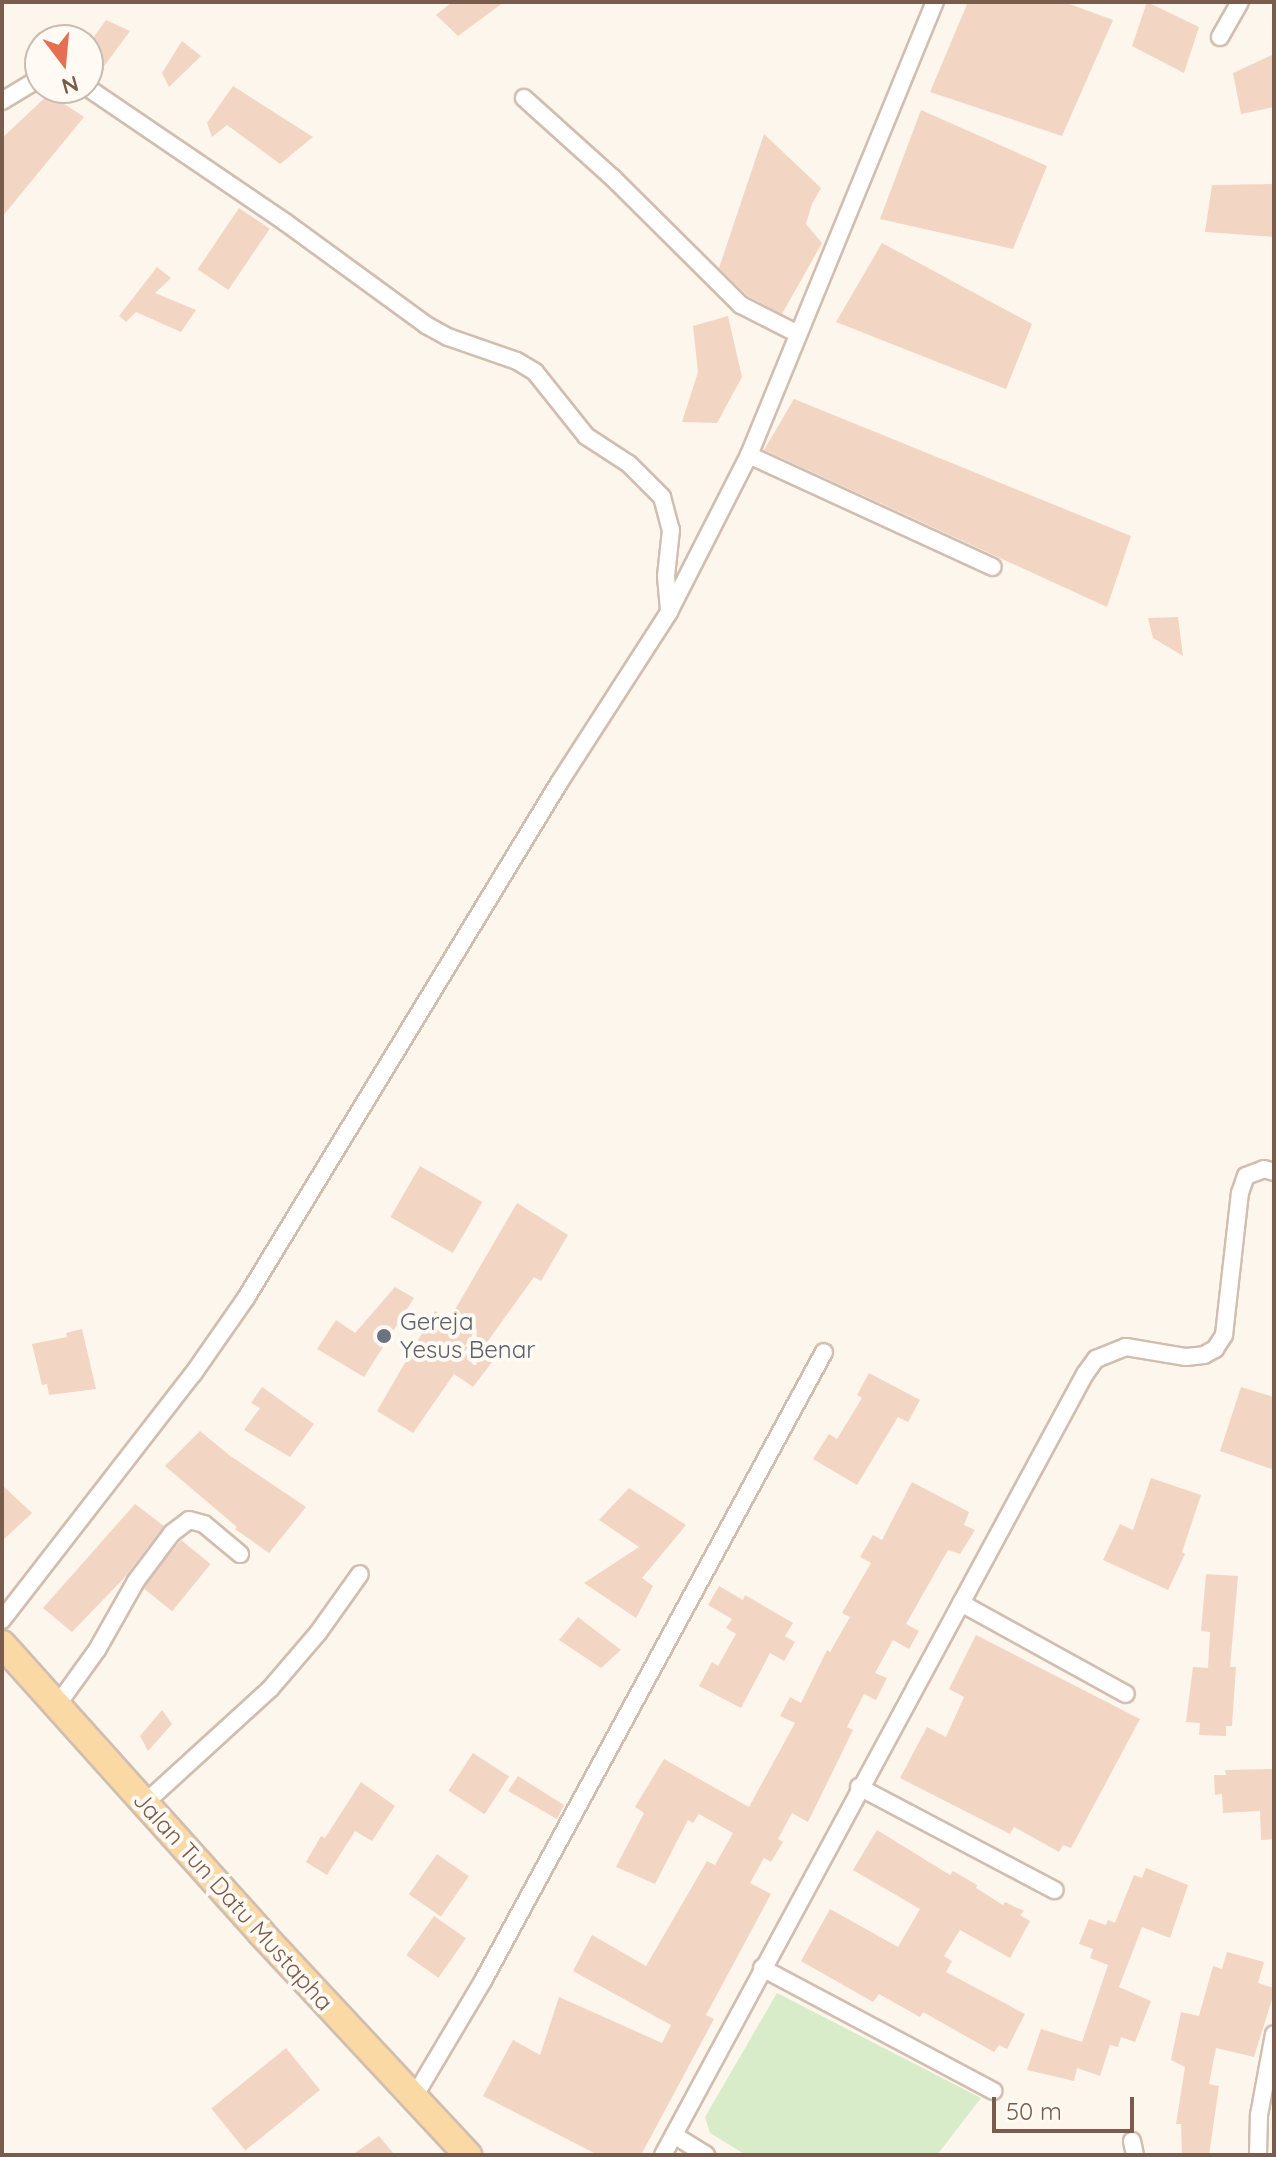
<!DOCTYPE html>
<html>
<head>
<meta charset="utf-8">
<style>
	body { margin:0 }
	#map { position:relative; width:1276px; height:2157px; overflow:hidden; background:#fdf6ec; font-family:Quicksand,sans-serif }
	div>[style] { position:absolute }
	.green>* { inset:0; background:#d8ecc9 }
	.building>* { inset:0; background:#f3d5c3; transform-origin:0 0 }
	.roads { filter:drop-shadow(2px 0 #d1beb0) drop-shadow(-2px 0 #d1beb0) drop-shadow(0 2px #d1beb0) drop-shadow(0 -2px #d1beb0) }
	.minor>* { height:16px; margin:-8px; padding:0 8px; transform-origin:8px; border-radius:8px; background:#fff }
	.primary>* { height:26px; margin:-13px; padding:0 13px; transform-origin:13px; border-radius:13px; background:#fbd9a5 }
	.dots>* { width:22px; height:22px; translate:-50% -50%; box-sizing:border-box; border:4px solid #fffaf3; border-radius:50% }
	span { translate:-50% -50%; white-space:nowrap; text-align:center; line-height:1.15; -webkit-text-stroke:8px #fffaf3; paint-order:stroke }
	.worship-label { font-size:24px; color:#5b616d }
	.left { translate:0 -50%; text-align:left }
	.street-label { font-size:24px; color:#7a5c4d }
	.frame { position:absolute; inset:0; border:4px solid #7a5c4d; pointer-events:none }
	.north { position:absolute; left:24px; top:24px; width:80px; height:80px; box-sizing:border-box; background:#fffaf3; border:2px solid #cabbb1; border-radius:50%; rotate:164deg; font-size:22px; font-weight:700; line-height:32px; text-align:center; color:#7a5c4d }
	.north::after { content:''; display:block; margin:auto; width:28px; height:36px; background:#e76f51; clip-path:polygon(50% 0,100% 100%,50% 72%,0 100%) }
	.scale { position:absolute; left:992px; top:2097px; width:142px; height:36px; box-sizing:border-box; border:4px solid #7a5c4d; border-top:0; padding-left:10px; font-size:24px; line-height:28px; white-space:nowrap; color:#7a5c4d; -webkit-text-stroke:6px #fffaf3; paint-order:stroke }
</style>
</head>
<body>
<div id="map">
	<div class="green">
		<div style="clip-path:polygon(777px 1993px,981px 2098px,937px 2155px,746px 2155px,710px 2133px,705px 2117px)"></div>
	</div>
	<div class="building">
		<div style="clip-path:polygon(452px 2px,504px 2px,458px 36px,436px 15px)"></div>
		<div style="clip-path:polygon(968px 2px,1064px 2px,1113px 20px,1062px 136px,930px 92px)"></div>
		<div style="clip-path:polygon(1147px 2px,1199px 27px,1184px 73px,1132px 46px)"></div>
		<div style="clip-path:polygon(106px 20px,130px 31px,102px 69px,88px 55px,88px 45px)"></div>
		<div style="clip-path:polygon(182px 41px,201px 56px,169px 87px,162px 73px)"></div>
		<div style="clip-path:polygon(1274px 54px,1274px 107px,1241px 114px,1233px 73px)"></div>
		<div style="clip-path:polygon(233px 86px,313px 137px,280px 164px,227px 125px,212px 137px,207px 123px)"></div>
		<div style="clip-path:polygon(49px 94px,84px 117px,2px 217px,2px 138px)"></div>
		<div style="clip-path:polygon(921px 110px,1047px 166px,1013px 249px,880px 219px)"></div>
		<div style="clip-path:polygon(764px 134px,821px 188px,812px 204px,806px 224px,822px 243px,782px 314px,748px 296px,719px 268px)"></div>
		<div style="clip-path:polygon(1274px 184px,1274px 237px,1205px 232px,1212px 185px)"></div>
		<div style="left:239px;top:208px;width:37px;height:74px;rotate:34deg"></div>
		<div style="clip-path:polygon(882px 243px,1032px 324px,1006px 389px,836px 322px)"></div>
		<div style="clip-path:polygon(157px 267px,171px 278px,155px 293px,196px 310px,181px 332px,136px 312px,126px 322px,119px 316px)"></div>
		<div style="clip-path:polygon(728px 316px,742px 377px,717px 423px,682px 422px,698px 372px,693px 326px)"></div>
		<div style="clip-path:polygon(794px 399px,1131px 536px,1107px 607px,764px 450px)"></div>
		<div style="clip-path:polygon(1178px 617px,1183px 656px,1153px 638px,1148px 618px)"></div>
		<div style="left:420px;top:1166px;width:72px;height:59px;rotate:30deg"></div>
		<div style="clip-path:polygon(517px 1203px,568px 1235px,541px 1281px,534px 1277px,485px 1345px,499px 1353px,473px 1387px,454px 1374px,413px 1433px,377px 1411px,435px 1311px,449px 1320px)"></div>
		<div style="clip-path:polygon(395px 1287px,414px 1298px,364px 1377px,317px 1349px,336px 1320px,355px 1333px)"></div>
		<div style="clip-path:polygon(82px 1329px,96px 1389px,49px 1395px,47px 1384px,42px 1385px,32px 1344px,67px 1337px,66px 1333px)"></div>
		<div style="clip-path:polygon(869px 1373px,920px 1400px,908px 1422px,898px 1417px,857px 1485px,813px 1459px,829px 1434px,837px 1439px,862px 1398px,857px 1395px)"></div>
		<div style="clip-path:polygon(262px 1387px,314px 1424px,290px 1457px,244px 1430px,260px 1408px,251px 1403px)"></div>
		<div style="clip-path:polygon(1241px 1387px,1274px 1397px,1274px 1470px,1220px 1451px)"></div>
		<div style="clip-path:polygon(200px 1431px,229px 1455px,306px 1507px,269px 1553px,235px 1529px,237px 1527px,165px 1466px)"></div>
		<div style="clip-path:polygon(1151px 1478px,1201px 1495px,1182px 1552px,1185px 1554px,1168px 1590px,1103px 1560px,1120px 1524px,1133px 1530px)"></div>
		<div style="clip-path:polygon(912px 1482px,969px 1512px,964px 1525px,975px 1530px,960px 1554px,948px 1550px,906px 1624px,919px 1631px,909px 1649px,893px 1640px,875px 1673px,887px 1678px,876px 1700px,864px 1694px,847px 1727px,853px 1730px,808px 1822px,792px 1813px,778px 1839px,783px 1842px,771px 1862px,764px 1858px,750px 1883px,771px 1894px,706px 2015px,714px 2019px,641px 2155px,598px 2155px,483px 2096px,513px 2040px,540px 2055px,559px 1997px,662px 2043px,671px 2025px,573px 1971px,592px 1935px,646px 1966px,707px 1861px,715px 1865px,733px 1833px,699px 1814px,693px 1823px,688px 1820px,655px 1884px,616px 1867px,644px 1813px,635px 1807px,664px 1759px,749px 1807px,795px 1723px,780px 1716px,790px 1697px,801px 1703px,827px 1650px,830px 1652px,850px 1617px,842px 1613px,871px 1563px,860px 1557px,873px 1535px,882px 1540px)"></div>
		<div style="clip-path:polygon(2px 1485px,32px 1513px,2px 1541px)"></div>
		<div style="clip-path:polygon(629px 1488px,686px 1525px,642px 1578px,653px 1586px,636px 1618px,584px 1583px,639px 1547px,599px 1520px)"></div>
		<div style="clip-path:polygon(135px 1504px,164px 1526px,126px 1576px,72px 1632px,43px 1608px)"></div>
		<div style="left:181px;top:1540px;width:38px;height:61px;rotate:39deg"></div>
		<div style="clip-path:polygon(1206px 1574px,1238px 1576px,1230px 1667px,1236px 1667px,1232px 1726px,1226px 1726px,1226px 1736px,1199px 1735px,1200px 1723px,1186px 1722px,1193px 1667px,1208px 1668px,1210px 1632px,1201px 1631px)"></div>
		<div style="clip-path:polygon(719px 1586px,743px 1600px,745px 1595px,793px 1623px,785px 1636px,795px 1642px,784px 1661px,770px 1653px,741px 1708px,699px 1686px,712px 1662px,718px 1666px,736px 1634px,726px 1628px,732px 1619px,708px 1605px)"></div>
		<div style="clip-path:polygon(578px 1617px,621px 1650px,601px 1668px,559px 1640px)"></div>
		<div style="clip-path:polygon(976px 1635px,1140px 1719px,1071px 1848px,1063px 1845px,1059px 1852px,1014px 1827px,1010px 1834px,900px 1778px,927px 1727px,946px 1737px,964px 1697px,949px 1689px)"></div>
		<div style="clip-path:polygon(162px 1710px,172px 1724px,148px 1751px,140px 1736px)"></div>
		<div style="left:473px;top:1753px;width:43px;height:45px;rotate:33deg"></div>
		<div style="clip-path:polygon(1274px 1769px,1274px 1839px,1261px 1840px,1260px 1811px,1223px 1813px,1222px 1794px,1215px 1795px,1214px 1775px,1226px 1775px,1225px 1770px)"></div>
		<div style="clip-path:polygon(518px 1776px,564px 1805px,557px 1819px,508px 1791px)"></div>
		<div style="clip-path:polygon(361px 1782px,395px 1806px,372px 1841px,355px 1831px,327px 1875px,306px 1862px,321px 1836px,325px 1838px)"></div>
		<div style="clip-path:polygon(877px 1830px,950px 1875px,953px 1871px,977px 1885px,976px 1888px,1003px 1905px,1005px 1902px,1024px 1911px,1020px 1915px,1030px 1921px,1010px 1958px,960px 1930px,944px 1956px,952px 1961px,946px 1972px,1025px 2014px,1007px 2049px,999px 2045px,994px 2052px,923px 2012px,920px 2017px,879px 1994px,873px 2002px,801px 1961px,830px 1909px,898px 1947px,920px 1909px,853px 1870px)"></div>
		<div style="left:437px;top:1854px;width:39px;height:49px;rotate:35deg"></div>
		<div style="clip-path:polygon(1146px 1868px,1188px 1885px,1170px 1938px,1142px 1927px,1119px 1987px,1151px 2001px,1135px 2042px,1121px 2037px,1118px 2047px,1110px 2045px,1100px 2076px,1077px 2068px,1074px 2081px,1027px 2070px,1041px 2029px,1082px 2042px,1108px 1965px,1090px 1958px,1093px 1949px,1079px 1944px,1089px 1919px,1106px 1925px,1108px 1920px,1115px 1923px,1134px 1875px,1142px 1878px)"></div>
		<div style="left:434px;top:1916px;width:39px;height:48px;rotate:35deg"></div>
		<div style="clip-path:polygon(1227px 1952px,1264px 1962px,1258px 1983px,1274px 1988px,1274px 1993px,1254px 2057px,1216px 2048px,1209px 2084px,1219px 2086px,1209px 2155px,1182px 2155px,1181px 2124px,1176px 2124px,1185px 2067px,1171px 2060px,1181px 2012px,1199px 2016px,1213px 1966px,1222px 1969px)"></div>
		<div style="left:286px;top:2048px;width:54px;height:96px;rotate:51deg"></div>
		<div style="clip-path:polygon(379px 2136px,395px 2155px,352px 2155px)"></div>
	</div>
	<div class="roads">
		<div class="minor">
			<div style="left:1220px;top:37px;width:40px;rotate:-60.3deg"></div>
			<div style="left:88px;top:88px;width:238px;rotate:34.2deg"></div>
			<div style="left:285px;top:222px;width:175px;rotate:36.1deg"></div>
			<div style="left:426px;top:325px;width:25px;rotate:29deg"></div>
			<div style="left:448px;top:337px;width:73px;rotate:19.2deg"></div>
			<div style="left:517px;top:361px;width:21px;rotate:31deg"></div>
			<div style="left:535px;top:372px;width:82px;rotate:51.4deg"></div>
			<div style="left:586px;top:436px;width:51px;rotate:33.1deg"></div>
			<div style="left:629px;top:464px;width:47px;rotate:45deg"></div>
			<div style="left:662px;top:497px;width:34px;rotate:75deg"></div>
			<div style="left:671px;top:530px;width:46px;rotate:96.2deg"></div>
			<div style="left:666px;top:576px;width:36px;rotate:85deg"></div>
			<div style="left:524px;top:98px;width:120px;rotate:42deg"></div>
			<div style="left:613px;top:178px;width:180px;rotate:44.8deg"></div>
			<div style="left:741px;top:305px;width:64px;rotate:27deg"></div>
			<div style="left:2px;top:101px;width:44px;rotate:-31.2deg"></div>
			<div style="left:749px;top:455px;width:268px;rotate:24.7deg"></div>
			<div style="left:961px;top:1603px;width:188px;rotate:28.9deg"></div>
			<div style="left:2px;top:1620px;width:311px;rotate:-52.2deg"></div>
			<div style="left:193px;top:1374px;width:93px;rotate:-55.1deg"></div>
			<div style="left:246px;top:1298px;width:603px;rotate:-58.71deg"></div>
			<div style="left:559px;top:783px;width:203px;rotate:-57.2deg"></div>
			<div style="left:669px;top:612px;width:176px;rotate:-63deg"></div>
			<div style="left:749px;top:455px;width:490px;rotate:-67.7deg"></div>
			<div style="left:58px;top:1704px;width:67px;rotate:-54.2deg"></div>
			<div style="left:97px;top:1650px;width:79px;rotate:-60.5deg"></div>
			<div style="left:136px;top:1581px;width:60px;rotate:-53.1deg"></div>
			<div style="left:172px;top:1533px;width:21px;rotate:-37deg"></div>
			<div style="left:189px;top:1520px;width:16px;rotate:15deg"></div>
			<div style="left:204px;top:1524px;width:47px;rotate:39.8deg"></div>
			<div style="left:859px;top:1787px;width:221px;rotate:27.8deg"></div>
			<div style="left:145px;top:1803px;width:169px;rotate:-42.4deg"></div>
			<div style="left:270px;top:1689px;width:74px;rotate:-49.4deg"></div>
			<div style="left:318px;top:1633px;width:72px;rotate:-54.6deg"></div>
			<div style="left:762px;top:1968px;width:262px;rotate:28deg"></div>
			<div style="left:414px;top:2097px;width:137px;rotate:-59.3deg"></div>
			<div style="left:484px;top:1979px;width:713px;rotate:-61.53deg"></div>
			<div style="left:674px;top:2135px;width:38px;rotate:32deg"></div>
			<div style="left:1132px;top:2141px;width:14px;rotate:78deg"></div>
			<div style="left:663px;top:2155px;width:888px;rotate:-61.62deg"></div>
			<div style="left:1085px;top:1374px;width:19px;rotate:-54deg"></div>
			<div style="left:1096px;top:1359px;width:32px;rotate:-22deg"></div>
			<div style="left:1126px;top:1347px;width:61px;rotate:9.5deg"></div>
			<div style="left:1186px;top:1357px;width:18px;rotate:-6deg"></div>
			<div style="left:1204px;top:1355px;width:13px;rotate:-29deg"></div>
			<div style="left:1215px;top:1349px;width:17px;rotate:-57deg"></div>
			<div style="left:1224px;top:1335px;width:143px;rotate:-83.6deg"></div>
			<div style="left:1240px;top:1193px;width:18px;rotate:-71deg"></div>
			<div style="left:1246px;top:1176px;width:19px;rotate:-21deg"></div>
			<div style="left:1264px;top:1169px;width:10px;rotate:17deg"></div>
			<div style="left:1258px;top:2155px;width:40px;rotate:-88.6deg"></div>
			<div style="left:1259px;top:2115px;width:82px;rotate:-79.5deg"></div>
		</div>
		<div class="primary">
			<div style="left:2px;top:1644px;width:388px;rotate:48.1deg"></div>
			<div style="left:261px;top:1933px;width:304px;rotate:47deg"></div>
		</div>
	</div>
	<div class="dots">
		<div style="left:384px;top:1336px;background:#6b7280"></div>
	</div>
	<div class="worship-label">
		<span class="left" style="left:400px;top:1336px">Gereja<br>Yesus Benar</span>
	</div>
	<div class="street-label">
		<span style="left:233px;top:1901px;rotate:48deg">Jalan Tun Datu Mustapha</span>
	</div>
	<div class="frame"></div>
	<div class="north">N</div>
	<div class="scale">50 m</div>
</div>
</body>
</html>
